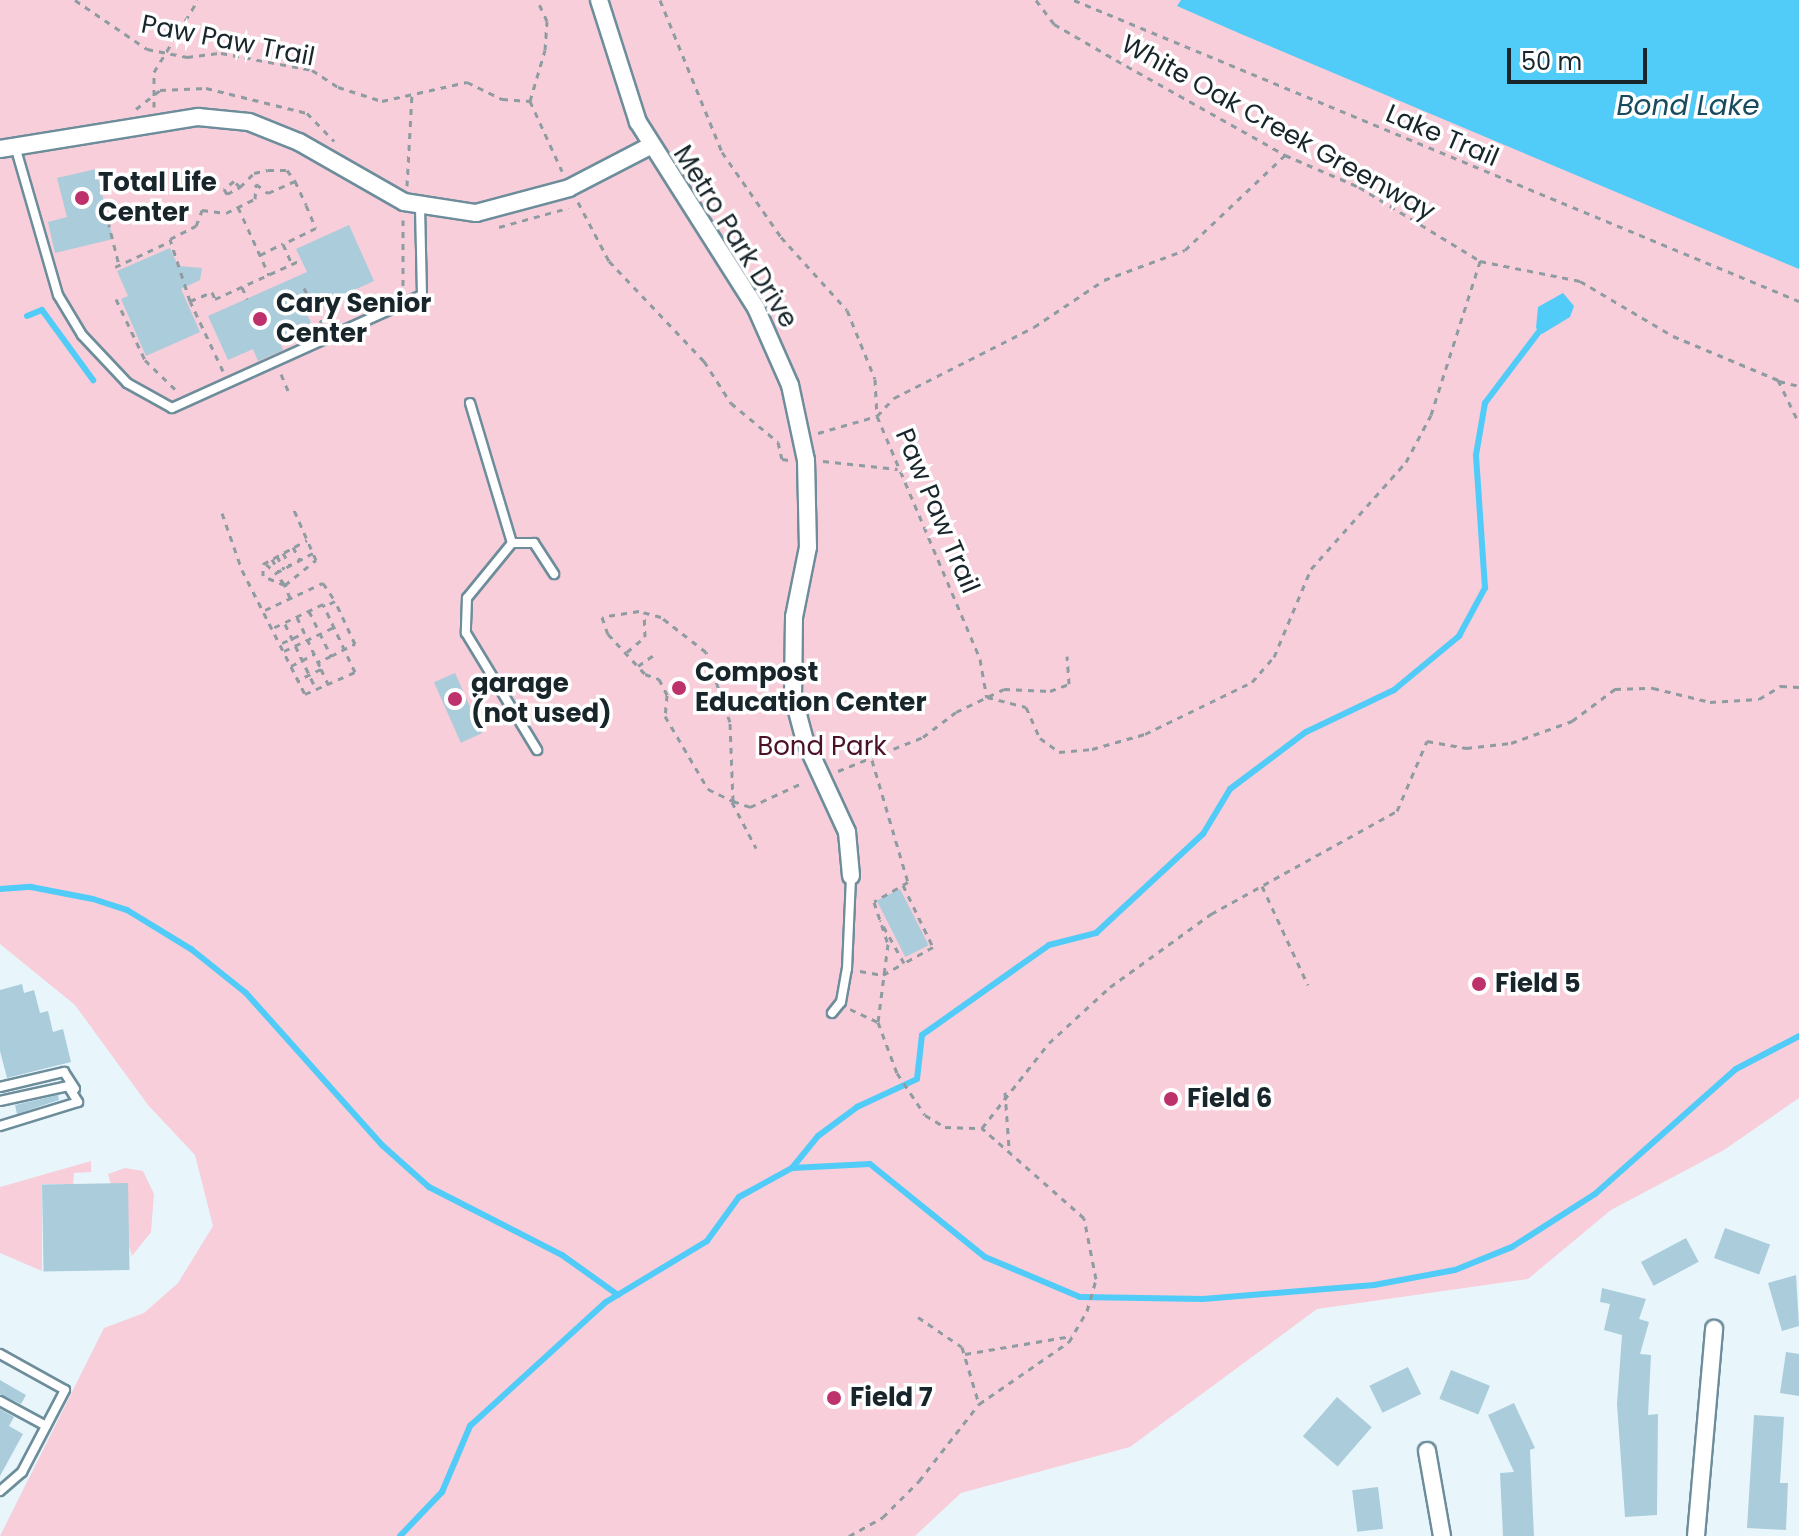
<!DOCTYPE html>
<html>
<head>
<meta charset="utf-8">
<style>
	body { margin:0 }
	#map { position:relative; width:1799px; height:1536px; overflow:hidden; background:#e8f6fc; font-family:Poppins,sans-serif }
	div>[style] { position:absolute }
	.green>* { inset:0; background:#f7ced9 }
	.water>* { inset:0; background:#51cbf8 }
	.stream>* { height:6px; margin:-3px; padding:0 3px; transform-origin:3px; border-radius:3px; background:#51cbf8 }
	.building>* { inset:0; background:#aaccdb; transform-origin:0 0 }
	.path>* { height:3px; margin-top:-1.5px; transform-origin:0; background:repeating-linear-gradient(90deg,#8e9ca2 0 6px,transparent 0 12px) }
	.roads { filter:drop-shadow(2px 0 #6d8d9b) drop-shadow(-2px 0 #6d8d9b) drop-shadow(0 2px #6d8d9b) drop-shadow(0 -2px #6d8d9b) }
	.lane>* { height:8px; margin:-4px; padding:0 4px; transform-origin:4px; border-radius:4px; background:#fff }
	.street>* { height:16px; margin:-8px; padding:0 8px; transform-origin:8px; border-radius:8px; background:#fff }
	.dots>* { width:22px; height:22px; translate:-50% -50%; box-sizing:border-box; border:4px solid #fff; border-radius:50% }
	span { translate:-50% -50%; white-space:nowrap; text-align:center; line-height:1.15; -webkit-text-stroke:7px #fff; paint-order:stroke }
	.street-label { font-size:26px; color:#18252b }
	.poi-label { font-size:26px; color:#18252b; font-weight:700 }
	.left { translate:0 -50%; text-align:left }
	.park-label { font-size:26px; color:#4c1028 }
	.water-label { font-size:28px; color:#184b5e; font-style:italic }
	.scale { position:absolute; left:1507px; top:48px; width:140px; height:36px; box-sizing:border-box; border:4px solid #18252b; border-top:0; padding-left:10px; font-size:24px; line-height:28px; white-space:nowrap; color:#18252b; -webkit-text-stroke:6px #fff; paint-order:stroke }
</style>
</head>
<body>
<div id="map">
	<div class="green">
		<div style="clip-path:polygon(0 0,1799px 0,1799px 1098px,1724px 1150px,1611px 1210px,1528px 1279px,1317px 1309px,1130px 1447px,961px 1493px,915px 1536px,0 1536px,104px 1328px,144px 1313px,178px 1283px,213px 1226px,195px 1155px,148px 1105px,75px 1005px,0 944px)"></div>
		<div style="clip-path:polygon(91px 1161px,91px 1172px,74px 1173px,73px 1184px,42px 1184px,42px 1271px,0 1253px,0 1187px)"></div>
		<div style="clip-path:polygon(125px 1168px,143px 1171px,154px 1194px,151px 1232px,132px 1256px,108px 1174px)"></div>
	</div>
	<div class="water">
		<div style="clip-path:polygon(1181px 0,1799px 0,1799px 269px,1241px 34px,1177px 6px)"></div>
		<div style="clip-path:polygon(1563px 293px,1574px 306px,1570px 317px,1542px 334px,1536px 328px,1538px 307px)"></div>
	</div>
	<div class="stream">
		<div style="left:27px;top:316px;width:16px;rotate:-22deg"></div>
		<div style="left:42px;top:310px;width:87px;rotate:53.9deg"></div>
		<div style="left:0;top:889px;width:31px;rotate:-4deg"></div>
		<div style="left:31px;top:887px;width:63px;rotate:11deg"></div>
		<div style="left:93px;top:899px;width:36px;rotate:18deg"></div>
		<div style="left:127px;top:910px;width:75px;rotate:31.4deg"></div>
		<div style="left:191px;top:949px;width:70px;rotate:38.7deg"></div>
		<div style="left:246px;top:993px;width:204px;rotate:48.2deg"></div>
		<div style="left:382px;top:1145px;width:63px;rotate:41.8deg"></div>
		<div style="left:429px;top:1187px;width:149px;rotate:27.1deg"></div>
		<div style="left:562px;top:1255px;width:69px;rotate:35.5deg"></div>
		<div style="left:792px;top:1168px;width:78px;rotate:-2.9deg"></div>
		<div style="left:870px;top:1164px;width:148px;rotate:39deg"></div>
		<div style="left:985px;top:1257px;width:103px;rotate:22.8deg"></div>
		<div style="left:1080px;top:1297px;width:123px;rotate:0.9deg"></div>
		<div style="left:1203px;top:1299px;width:172px;rotate:-4.7deg"></div>
		<div style="left:1374px;top:1285px;width:82px;rotate:-10.5deg"></div>
		<div style="left:1455px;top:1270px;width:61px;rotate:-22deg"></div>
		<div style="left:1512px;top:1247px;width:98px;rotate:-32.6deg"></div>
		<div style="left:1595px;top:1194px;width:188px;rotate:-41.6deg"></div>
		<div style="left:1736px;top:1069px;width:71px;rotate:-27.6deg"></div>
		<div style="left:400px;top:1536px;width:61px;rotate:-46.3deg"></div>
		<div style="left:442px;top:1492px;width:72px;rotate:-67deg"></div>
		<div style="left:470px;top:1426px;width:184px;rotate:-42.4deg"></div>
		<div style="left:606px;top:1302px;width:118px;rotate:-31.1deg"></div>
		<div style="left:707px;top:1241px;width:54px;rotate:-54deg"></div>
		<div style="left:739px;top:1197px;width:60px;rotate:-28.7deg"></div>
		<div style="left:792px;top:1168px;width:41px;rotate:-50.9deg"></div>
		<div style="left:818px;top:1136px;width:49px;rotate:-36.6deg"></div>
		<div style="left:857px;top:1107px;width:66px;rotate:-25deg"></div>
		<div style="left:917px;top:1079px;width:44px;rotate:-83.5deg"></div>
		<div style="left:922px;top:1035px;width:156px;rotate:-35.3deg"></div>
		<div style="left:1049px;top:945px;width:49px;rotate:-14.3deg"></div>
		<div style="left:1096px;top:933px;width:146px;rotate:-42.8deg"></div>
		<div style="left:1203px;top:834px;width:52px;rotate:-59deg"></div>
		<div style="left:1230px;top:789px;width:95px;rotate:-36.9deg"></div>
		<div style="left:1306px;top:732px;width:98px;rotate:-25.5deg"></div>
		<div style="left:1394px;top:690px;width:85px;rotate:-39.7deg"></div>
		<div style="left:1459px;top:636px;width:55px;rotate:-61.6deg"></div>
		<div style="left:1485px;top:588px;width:133px;rotate:-93.9deg"></div>
		<div style="left:1476px;top:455px;width:53px;rotate:-80.2deg"></div>
		<div style="left:1485px;top:403px;width:98px;rotate:-52.9deg"></div>
	</div>
	<div class="building">
		<div style="clip-path:polygon(96px 169px,113px 239px,55px 253px,48px 222px,67px 217px,57px 178px)"></div>
		<div style="clip-path:polygon(349px 225px,374px 281px,306px 312px,311px 323px,278px 338px,283px 350px,258px 361px,253px 349px,228px 360px,208px 316px,307px 272px,296px 249px)"></div>
		<div style="clip-path:polygon(170px 248px,178px 266px,202px 268px,200px 280px,181px 289px,200px 332px,146px 356px,121px 299px,128px 296px,117px 271px)"></div>
		<div style="left:455px;top:673px;width:66px;height:23px;rotate:66deg"></div>
		<div style="left:900px;top:889px;width:63px;height:26px;rotate:63deg"></div>
		<div style="clip-path:polygon(22px 984px,24px 993px,34px 990px,40px 1013px,48px 1011px,53px 1032px,63px 1029px,71px 1062px,7px 1078px,0 1051px,0 990px)"></div>
		<div style="clip-path:polygon(58px 1095px,59px 1100px,17px 1114px,15px 1105px)"></div>
		<div style="left:128px;top:1183px;width:87px;height:86px;rotate:89deg"></div>
		<div style="left:1725px;top:1228px;width:48px;height:32px;rotate:20deg"></div>
		<div style="left:1686px;top:1238px;width:27px;height:51px;rotate:62deg"></div>
		<div style="clip-path:polygon(1796px 1275px,1799px 1326px,1782px 1331px,1768px 1283px)"></div>
		<div style="clip-path:polygon(1602px 1288px,1646px 1299px,1639px 1319px,1649px 1322px,1640px 1354px,1651px 1355px,1648px 1415px,1658px 1414px,1657px 1515px,1625px 1517px,1617px 1404px,1622px 1335px,1604px 1330px,1610px 1304px,1600px 1302px)"></div>
		<div style="clip-path:polygon(1786px 1352px,1799px 1354px,1799px 1396px,1780px 1393px)"></div>
		<div style="left:1408px;top:1367px;width:30px;height:43px;rotate:64deg"></div>
		<div style="left:1451px;top:1370px;width:42px;height:31px;rotate:22deg"></div>
		<div style="clip-path:polygon(0 1380px,26px 1395px,21px 1404px,0 1394px)"></div>
		<div style="left:1337px;top:1397px;width:46px;height:52px;rotate:41deg"></div>
		<div style="clip-path:polygon(1514px 1403px,1535px 1448px,1530px 1450px,1534px 1536px,1503px 1536px,1500px 1473px,1514px 1472px,1488px 1415px)"></div>
		<div style="clip-path:polygon(0 1409px,14px 1417px,9px 1426px,23px 1434px,0 1476px)"></div>
		<div style="clip-path:polygon(1754px 1415px,1784px 1417px,1780px 1483px,1788px 1483px,1786px 1530px,1747px 1528px)"></div>
		<div style="left:1378px;top:1487px;width:42px;height:26px;rotate:83deg"></div>
	</div>
	<div class="path">
		<div style="left:75px;top:0;width:87px;rotate:34.2deg"></div>
		<div style="left:147px;top:49px;width:41px;rotate:11.3deg"></div>
		<div style="left:187px;top:57px;width:34px;rotate:-7deg"></div>
		<div style="left:221px;top:53px;width:93px;rotate:10.6deg"></div>
		<div style="left:312px;top:70px;width:31px;rotate:33deg"></div>
		<div style="left:338px;top:87px;width:46px;rotate:17.7deg"></div>
		<div style="left:382px;top:101px;width:87px;rotate:-12.6deg"></div>
		<div style="left:467px;top:82px;width:39px;rotate:26deg"></div>
		<div style="left:502px;top:99px;width:28px;rotate:4deg"></div>
		<div style="left:660px;top:0;width:164px;rotate:67.8deg"></div>
		<div style="left:722px;top:152px;width:103px;rotate:55.2deg"></div>
		<div style="left:781px;top:237px;width:98px;rotate:47.9deg"></div>
		<div style="left:847px;top:310px;width:74px;rotate:67.9deg"></div>
		<div style="left:875px;top:379px;width:37px;rotate:87deg"></div>
		<div style="left:877px;top:416px;width:25px;rotate:-47deg"></div>
		<div style="left:894px;top:398px;width:157px;rotate:-26.9deg"></div>
		<div style="left:1034px;top:327px;width:84px;rotate:-33.9deg"></div>
		<div style="left:1104px;top:280px;width:86px;rotate:-20.3deg"></div>
		<div style="left:1185px;top:250px;width:138px;rotate:-43.5deg"></div>
		<div style="left:1036px;top:0;width:30px;rotate:53deg"></div>
		<div style="left:1054px;top:24px;width:72px;rotate:30.1deg"></div>
		<div style="left:1116px;top:60px;width:194px;rotate:29.3deg"></div>
		<div style="left:1285px;top:155px;width:81px;rotate:23.4deg"></div>
		<div style="left:1359px;top:187px;width:142px;rotate:31.4deg"></div>
		<div style="left:1480px;top:261px;width:102px;rotate:11.3deg"></div>
		<div style="left:1580px;top:281px;width:108px;rotate:30.6deg"></div>
		<div style="left:1673px;top:336px;width:114px;rotate:22.7deg"></div>
		<div style="left:1778px;top:380px;width:48px;rotate:64deg"></div>
		<div style="left:1074px;top:0;width:785px;rotate:22.55deg"></div>
		<div style="left:530px;top:101px;width:77px;rotate:65.4deg"></div>
		<div style="left:530px;top:101px;width:53px;rotate:-73.6deg"></div>
		<div style="left:545px;top:50px;width:29px;rotate:-86deg"></div>
		<div style="left:547px;top:21px;width:23px;rotate:-115deg"></div>
		<div style="left:154px;top:107px;width:35px;rotate:-90deg"></div>
		<div style="left:154px;top:72px;width:84px;rotate:-58.6deg"></div>
		<div style="left:136px;top:109px;width:31px;rotate:-38deg"></div>
		<div style="left:160px;top:90px;width:46px;rotate:-2.5deg"></div>
		<div style="left:206px;top:88px;width:104px;rotate:13.9deg"></div>
		<div style="left:307px;top:113px;width:39px;rotate:46deg"></div>
		<div style="left:407px;top:186px;width:92px;rotate:-86.9deg"></div>
		<div style="left:240px;top:187px;width:8px;rotate:-135deg"></div>
		<div style="left:234px;top:181px;width:13px;rotate:141deg"></div>
		<div style="left:224px;top:189px;width:6px;rotate:59deg"></div>
		<div style="left:227px;top:194px;width:15px;rotate:-28deg"></div>
		<div style="left:240px;top:187px;width:20px;rotate:-45deg"></div>
		<div style="left:254px;top:173px;width:14px;rotate:-12deg"></div>
		<div style="left:268px;top:170px;width:19px"></div>
		<div style="left:287px;top:170px;width:14px;rotate:54deg"></div>
		<div style="left:578px;top:202px;width:67px;rotate:62.3deg"></div>
		<div style="left:609px;top:261px;width:138px;rotate:46.5deg"></div>
		<div style="left:704px;top:361px;width:50px;rotate:57.3deg"></div>
		<div style="left:731px;top:403px;width:61px;rotate:39.7deg"></div>
		<div style="left:778px;top:442px;width:17px;rotate:77deg"></div>
		<div style="left:782px;top:459px;width:7px;rotate:8deg"></div>
		<div style="left:238px;top:207px;width:75px;rotate:65.5deg"></div>
		<div style="left:403px;top:220px;width:68px;rotate:90deg"></div>
		<div style="left:108px;top:221px;width:45px;rotate:76deg"></div>
		<div style="left:499px;top:227px;width:72px;rotate:-15.4deg"></div>
		<div style="left:260px;top:255px;width:25px;rotate:-27deg"></div>
		<div style="left:115px;top:267px;width:62px;rotate:-24.9deg"></div>
		<div style="left:242px;top:287px;width:13px;rotate:67deg"></div>
		<div style="left:304px;top:288px;width:40px;rotate:63.4deg"></div>
		<div style="left:116px;top:299px;width:68px;rotate:64.6deg"></div>
		<div style="left:145px;top:360px;width:45px;rotate:44.1deg"></div>
		<div style="left:190px;top:301px;width:65px;rotate:-107.9deg"></div>
		<div style="left:170px;top:239px;width:29px;rotate:-27deg"></div>
		<div style="left:196px;top:226px;width:17px;rotate:-69deg"></div>
		<div style="left:202px;top:210px;width:24px;rotate:7deg"></div>
		<div style="left:226px;top:213px;width:32px;rotate:-26deg"></div>
		<div style="left:255px;top:199px;width:15px;rotate:-86deg"></div>
		<div style="left:256px;top:184px;width:15px;rotate:37deg"></div>
		<div style="left:268px;top:193px;width:30px;rotate:-24deg"></div>
		<div style="left:295px;top:181px;width:26px;rotate:65deg"></div>
		<div style="left:306px;top:205px;width:25px;rotate:67deg"></div>
		<div style="left:316px;top:228px;width:37px;rotate:154deg"></div>
		<div style="left:283px;top:244px;width:22px;rotate:66deg"></div>
		<div style="left:223px;top:371px;width:77px;rotate:-115.2deg"></div>
		<div style="left:190px;top:301px;width:24px;rotate:-22deg"></div>
		<div style="left:212px;top:292px;width:8px;rotate:67deg"></div>
		<div style="left:215px;top:299px;width:94px;rotate:-24.4deg"></div>
		<div style="left:281px;top:374px;width:23px;rotate:67deg"></div>
		<div style="left:1779px;top:381px;width:21px;rotate:14deg"></div>
		<div style="left:818px;top:433px;width:61px;rotate:-16.1deg"></div>
		<div style="left:877px;top:416px;width:264px;rotate:67deg"></div>
		<div style="left:980px;top:659px;width:39px;rotate:80deg"></div>
		<div style="left:987px;top:697px;width:40px;rotate:14.4deg"></div>
		<div style="left:1026px;top:707px;width:34px;rotate:66deg"></div>
		<div style="left:1040px;top:738px;width:24px;rotate:36deg"></div>
		<div style="left:1059px;top:752px;width:33px;rotate:-5deg"></div>
		<div style="left:1092px;top:749px;width:55px;rotate:-15.8deg"></div>
		<div style="left:1145px;top:734px;width:119px;rotate:-25.9deg"></div>
		<div style="left:1252px;top:682px;width:33px;rotate:-49deg"></div>
		<div style="left:1274px;top:657px;width:95px;rotate:-67.2deg"></div>
		<div style="left:1311px;top:569px;width:143px;rotate:-48.4deg"></div>
		<div style="left:1406px;top:462px;width:53px;rotate:-62deg"></div>
		<div style="left:1431px;top:415px;width:162px;rotate:-72.3deg"></div>
		<div style="left:823px;top:461px;width:75px;rotate:6.1deg"></div>
		<div style="left:222px;top:513px;width:60px;rotate:70.7deg"></div>
		<div style="left:242px;top:570px;width:139px;rotate:63.1deg"></div>
		<div style="left:305px;top:694px;width:55px;rotate:-23.7deg"></div>
		<div style="left:355px;top:672px;width:75px;rotate:-115.2deg"></div>
		<div style="left:323px;top:604px;width:55px;rotate:154.4deg"></div>
		<div style="left:293px;top:547px;width:15px;rotate:62deg"></div>
		<div style="left:283px;top:553px;width:14px;rotate:60deg"></div>
		<div style="left:277px;top:556px;width:15px;rotate:62deg"></div>
		<div style="left:272px;top:559px;width:15px;rotate:62deg"></div>
		<div style="left:266px;top:564px;width:13px;rotate:42deg"></div>
		<div style="left:284px;top:584px;width:14px;rotate:-126deg"></div>
		<div style="left:276px;top:573px;width:42px;rotate:-28.4deg"></div>
		<div style="left:285px;top:585px;width:24px;rotate:-158deg"></div>
		<div style="left:263px;top:576px;width:12px;rotate:-90deg"></div>
		<div style="left:263px;top:564px;width:50px;rotate:-28.6deg"></div>
		<div style="left:290px;top:598px;width:14px;rotate:-111deg"></div>
		<div style="left:285px;top:585px;width:40px;rotate:-39deg"></div>
		<div style="left:316px;top:560px;width:55px;rotate:-113.7deg"></div>
		<div style="left:265px;top:610px;width:64px;rotate:-25deg"></div>
		<div style="left:323px;top:583px;width:22px;rotate:56deg"></div>
		<div style="left:335px;top:601px;width:11px;rotate:153deg"></div>
		<div style="left:309px;top:611px;width:50px;rotate:63.9deg"></div>
		<div style="left:331px;top:656px;width:14px;rotate:155deg"></div>
		<div style="left:297px;top:617px;width:57px;rotate:65.2deg"></div>
		<div style="left:321px;top:669px;width:25px;rotate:154deg"></div>
		<div style="left:285px;top:624px;width:72px;rotate:64.5deg"></div>
		<div style="left:282px;top:643px;width:24px;rotate:-24deg"></div>
		<div style="left:284px;top:651px;width:55px;rotate:-25.6deg"></div>
		<div style="left:627px;top:652px;width:23px;rotate:-40deg"></div>
		<div style="left:645px;top:637px;width:24px;rotate:-92deg"></div>
		<div style="left:331px;top:656px;width:27px;rotate:-27deg"></div>
		<div style="left:355px;top:644px;width:47px;rotate:-114.9deg"></div>
		<div style="left:291px;top:666px;width:25px;rotate:-27deg"></div>
		<div style="left:638px;top:666px;width:21px;rotate:-35deg"></div>
		<div style="left:321px;top:669px;width:17px;rotate:65deg"></div>
		<div style="left:872px;top:760px;width:127px;rotate:73.6deg"></div>
		<div style="left:908px;top:882px;width:39px;rotate:150deg"></div>
		<div style="left:874px;top:902px;width:44px;rotate:71.6deg"></div>
		<div style="left:888px;top:944px;width:79px;rotate:97.3deg"></div>
		<div style="left:838px;top:771px;width:92px;rotate:-21.8deg"></div>
		<div style="left:923px;top:737px;width:41px;rotate:-37.1deg"></div>
		<div style="left:956px;top:712px;width:53px;rotate:-25.6deg"></div>
		<div style="left:1004px;top:689px;width:46px;rotate:2.5deg"></div>
		<div style="left:1050px;top:691px;width:20px;rotate:-20deg"></div>
		<div style="left:1069px;top:684px;width:28px;rotate:-94deg"></div>
		<div style="left:733px;top:801px;width:79px;rotate:-92.2deg"></div>
		<div style="left:730px;top:722px;width:74px;rotate:-108.9deg"></div>
		<div style="left:706px;top:652px;width:57px;rotate:-142.1deg"></div>
		<div style="left:661px;top:617px;width:23px;rotate:-165deg"></div>
		<div style="left:639px;top:611px;width:37px;rotate:171deg"></div>
		<div style="left:602px;top:617px;width:18px;rotate:71deg"></div>
		<div style="left:608px;top:634px;width:54px;rotate:47.2deg"></div>
		<div style="left:645px;top:674px;width:15px;rotate:20deg"></div>
		<div style="left:659px;top:679px;width:18px;rotate:63deg"></div>
		<div style="left:667px;top:695px;width:21px;rotate:95deg"></div>
		<div style="left:665px;top:716px;width:85px;rotate:59.5deg"></div>
		<div style="left:708px;top:789px;width:28px;rotate:26deg"></div>
		<div style="left:733px;top:801px;width:18px;rotate:19deg"></div>
		<div style="left:750px;top:807px;width:60px;rotate:-24.8deg"></div>
		<div style="left:732px;top:802px;width:52px;rotate:62.4deg"></div>
		<div style="left:903px;top:885px;width:69px;rotate:64.2deg"></div>
		<div style="left:933px;top:947px;width:33px;rotate:151deg"></div>
		<div style="left:1262px;top:886px;width:109px;rotate:65.1deg"></div>
		<div style="left:860px;top:971px;width:23px;rotate:10deg"></div>
		<div style="left:883px;top:975px;width:24px;rotate:-30deg"></div>
		<div style="left:904px;top:963px;width:49px;rotate:-119.2deg"></div>
		<div style="left:850px;top:1009px;width:31px;rotate:25deg"></div>
		<div style="left:878px;top:1022px;width:54px;rotate:69.6deg"></div>
		<div style="left:897px;top:1073px;width:50px;rotate:56.3deg"></div>
		<div style="left:925px;top:1115px;width:23px;rotate:31deg"></div>
		<div style="left:945px;top:1127px;width:37px;rotate:2deg"></div>
		<div style="left:982px;top:1128px;width:108px;rotate:-51.8deg"></div>
		<div style="left:1049px;top:1043px;width:83px;rotate:-42.6deg"></div>
		<div style="left:1110px;top:987px;width:125px;rotate:-35.9deg"></div>
		<div style="left:1211px;top:914px;width:213px;rotate:-29deg"></div>
		<div style="left:1397px;top:811px;width:76px;rotate:-66.8deg"></div>
		<div style="left:1427px;top:741px;width:40px;rotate:10deg"></div>
		<div style="left:1466px;top:748px;width:45px;rotate:-6.3deg"></div>
		<div style="left:1511px;top:743px;width:65px;rotate:-19.8deg"></div>
		<div style="left:1572px;top:721px;width:54px;rotate:-36.7deg"></div>
		<div style="left:1615px;top:689px;width:38px;rotate:-2deg"></div>
		<div style="left:1653px;top:688px;width:59px;rotate:13.8deg"></div>
		<div style="left:1710px;top:702px;width:49px;rotate:-3.5deg"></div>
		<div style="left:1759px;top:699px;width:26px;rotate:-31deg"></div>
		<div style="left:1781px;top:686px;width:18px;rotate:3deg"></div>
		<div style="left:1005px;top:1092px;width:56px;rotate:85.9deg"></div>
		<div style="left:918px;top:1317px;width:53px;rotate:34.3deg"></div>
		<div style="left:962px;top:1347px;width:59px;rotate:73.4deg"></div>
		<div style="left:965px;top:1354px;width:108px;rotate:-9.6deg"></div>
		<div style="left:849px;top:1536px;width:39px;rotate:-29deg"></div>
		<div style="left:883px;top:1517px;width:51px;rotate:-45deg"></div>
		<div style="left:919px;top:1481px;width:98px;rotate:-52.1deg"></div>
		<div style="left:979px;top:1404px;width:109px;rotate:-34.6deg"></div>
		<div style="left:1069px;top:1342px;width:36px;rotate:-60deg"></div>
		<div style="left:1087px;top:1311px;width:33px;rotate:-74deg"></div>
		<div style="left:1096px;top:1279px;width:62px;rotate:-101.1deg"></div>
		<div style="left:1084px;top:1218px;width:136px;rotate:-138.6deg"></div>
	</div>
	<div class="roads">
		<div class="lane">
			<div style="left:15px;top:146px;width:155px;rotate:73.9deg"></div>
			<div style="left:58px;top:295px;width:47px;rotate:59deg"></div>
			<div style="left:82px;top:335px;width:66px;rotate:46.8deg"></div>
			<div style="left:127px;top:383px;width:51px;rotate:29.1deg"></div>
			<div style="left:172px;top:408px;width:274px;rotate:-24.3deg"></div>
			<div style="left:422px;top:295px;width:87px;rotate:-91.3deg"></div>
			<div style="left:470px;top:403px;width:146px;rotate:73.3deg"></div>
			<div style="left:512px;top:543px;width:71px;rotate:129.3deg"></div>
			<div style="left:467px;top:598px;width:35px;rotate:92deg"></div>
			<div style="left:466px;top:633px;width:137px;rotate:58.7deg"></div>
			<div style="left:512px;top:543px;width:22px"></div>
			<div style="left:534px;top:543px;width:37px;rotate:57deg"></div>
			<div style="left:832px;top:1013px;width:14px;rotate:-51deg"></div>
			<div style="left:841px;top:1002px;width:34px;rotate:-80deg"></div>
			<div style="left:847px;top:969px;width:93px;rotate:-87.5deg"></div>
			<div style="left:0;top:1087px;width:66px;rotate:-13.2deg"></div>
			<div style="left:64px;top:1072px;width:20px;rotate:57deg"></div>
			<div style="left:0;top:1101px;width:70px;rotate:-12.4deg"></div>
			<div style="left:68px;top:1086px;width:19px;rotate:58deg"></div>
			<div style="left:78px;top:1102px;width:82px;rotate:162.9deg"></div>
			<div style="left:0;top:1354px;width:74px;rotate:29deg"></div>
			<div style="left:65px;top:1390px;width:93px;rotate:117.7deg"></div>
			<div style="left:22px;top:1472px;width:29px;rotate:139deg"></div>
			<div style="left:0;top:1401px;width:52px;rotate:28.5deg"></div>
		</div>
		<div class="street">
			<div style="left:599px;top:0;width:128px;rotate:72.3deg"></div>
			<div style="left:638px;top:122px;width:220px;rotate:57.6deg"></div>
			<div style="left:756px;top:308px;width:84px;rotate:66.2deg"></div>
			<div style="left:790px;top:385px;width:77px;rotate:78deg"></div>
			<div style="left:806px;top:460px;width:87px;rotate:88.7deg"></div>
			<div style="left:808px;top:547px;width:71px;rotate:101.3deg"></div>
			<div style="left:794px;top:617px;width:79px;rotate:90.7deg"></div>
			<div style="left:793px;top:696px;width:47px;rotate:75.1deg"></div>
			<div style="left:805px;top:741px;width:100px;rotate:65.2deg"></div>
			<div style="left:847px;top:832px;width:44px;rotate:84.8deg"></div>
			<div style="left:0;top:149px;width:201px;rotate:-9.2deg"></div>
			<div style="left:198px;top:117px;width:51px;rotate:5.6deg"></div>
			<div style="left:249px;top:122px;width:54px;rotate:21.8deg"></div>
			<div style="left:299px;top:142px;width:121px;rotate:29.7deg"></div>
			<div style="left:404px;top:202px;width:73px;rotate:8.7deg"></div>
			<div style="left:476px;top:213px;width:96px;rotate:-15deg"></div>
			<div style="left:569px;top:188px;width:91px;rotate:-27.4deg"></div>
			<div style="left:1427px;top:1451px;width:86px;rotate:80deg"></div>
			<div style="left:1696px;top:1536px;width:208px;rotate:-85deg"></div>
		</div>
	</div>
	<div class="dots">
		<div style="left:82px;top:198px;background:#bd326a"></div>
		<div style="left:260px;top:319px;background:#bd326a"></div>
		<div style="left:679px;top:688px;background:#bd326a"></div>
		<div style="left:455px;top:699px;background:#bd326a"></div>
		<div style="left:1479px;top:984px;background:#bd326a"></div>
		<div style="left:1171px;top:1099px;background:#bd326a"></div>
		<div style="left:834px;top:1398px;background:#bd326a"></div>
	</div>
	<div class="street-label">
		<span style="left:228px;top:41px;rotate:11deg">Paw Paw Trail</span>
		<span style="left:1278px;top:128px;rotate:29deg">White Oak Creek Greenway</span>
		<span style="left:1442px;top:136px;rotate:23deg">Lake Trail</span>
		<span style="left:735px;top:237px;rotate:58deg">Metro Park Drive</span>
		<span style="left:937px;top:511px;rotate:67deg">Paw Paw Trail</span>
	</div>
	<div class="poi-label">
		<span class="left" style="left:98px;top:198px">Total Life<br>Center</span>
		<span class="left" style="left:276px;top:319px">Cary Senior<br>Center</span>
		<span class="left" style="left:695px;top:688px">Compost<br>Education Center</span>
		<span class="left" style="left:471px;top:699px">garage<br>(not used)</span>
		<span class="left" style="left:1495px;top:984px">Field 5</span>
		<span class="left" style="left:1187px;top:1099px">Field 6</span>
		<span class="left" style="left:850px;top:1398px">Field 7</span>
	</div>
	<div class="park-label">
		<span style="left:822px;top:747px">Bond Park</span>
	</div>
	<div class="water-label">
		<span style="left:1688px;top:106px">Bond Lake</span>
	</div>
	<div class="scale">50 m</div>
</div>
</body>
</html>
